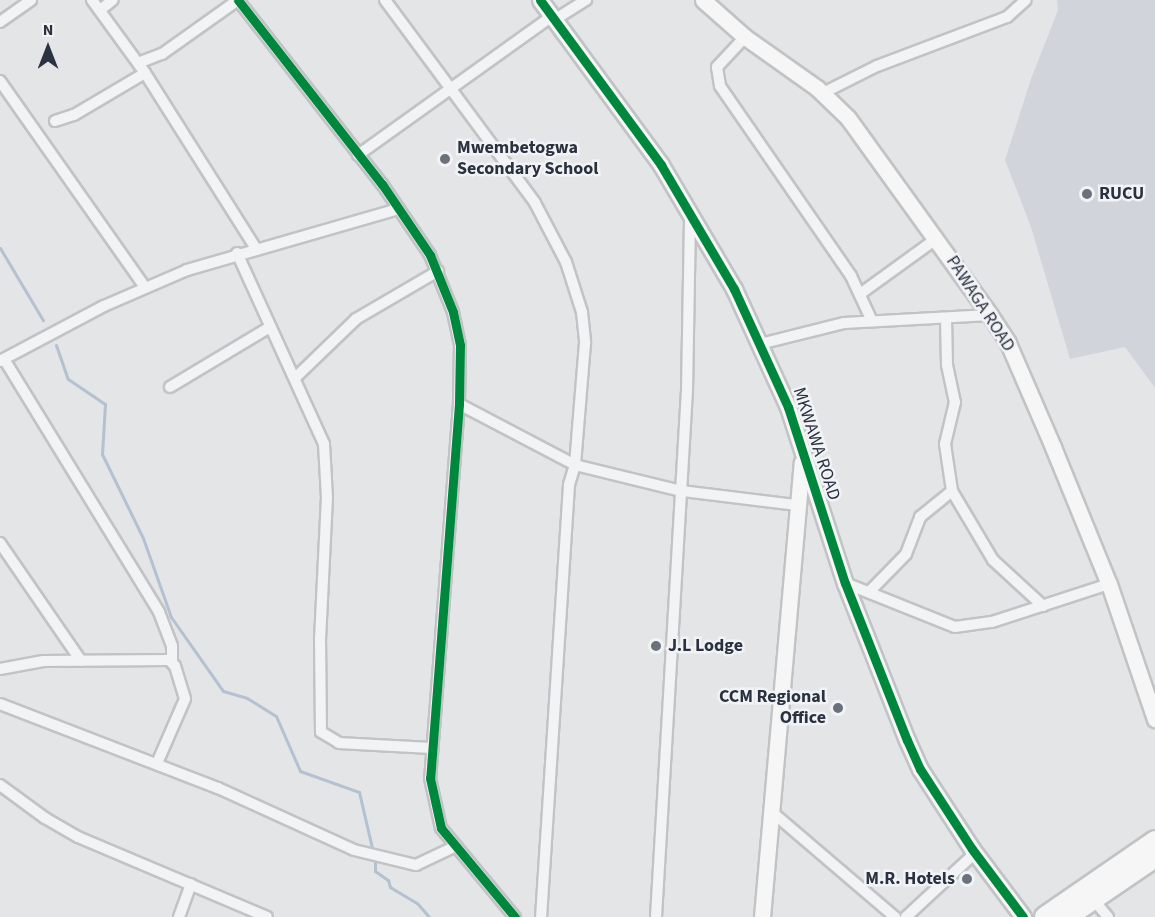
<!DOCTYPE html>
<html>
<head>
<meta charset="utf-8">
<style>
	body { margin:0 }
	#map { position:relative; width:1155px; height:917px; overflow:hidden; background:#e3e5e7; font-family:"Source Sans 3",sans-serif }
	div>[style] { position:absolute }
	.built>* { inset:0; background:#d1d4da }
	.stream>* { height:3px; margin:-1.5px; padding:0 1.5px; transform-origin:1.5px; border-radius:1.5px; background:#b3c1d0 }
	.roads { filter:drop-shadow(2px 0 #c1c3c5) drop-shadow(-2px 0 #c1c3c5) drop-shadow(0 2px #c1c3c5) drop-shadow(0 -2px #c1c3c5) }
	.street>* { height:10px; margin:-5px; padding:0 5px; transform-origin:5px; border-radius:5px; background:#f2f3f4 }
	.secondary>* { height:15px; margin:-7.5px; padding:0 7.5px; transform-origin:7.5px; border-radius:7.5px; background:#f6f6f6 }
	.highway>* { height:20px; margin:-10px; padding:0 10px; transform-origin:10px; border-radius:10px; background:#f6f6f6 }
	.cycleway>* { height:9px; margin:-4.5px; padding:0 4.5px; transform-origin:4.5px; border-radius:4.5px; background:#00873e }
	.dots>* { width:16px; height:16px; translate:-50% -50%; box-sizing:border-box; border:3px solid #f1f3f6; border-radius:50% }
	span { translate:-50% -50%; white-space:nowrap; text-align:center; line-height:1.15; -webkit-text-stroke:5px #f1f3f6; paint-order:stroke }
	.poi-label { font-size:18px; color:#2b323f; font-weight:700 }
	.left { translate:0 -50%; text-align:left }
	.right { translate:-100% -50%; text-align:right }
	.street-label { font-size:18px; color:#2b323f }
	.north { position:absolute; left:18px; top:18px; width:60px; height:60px; -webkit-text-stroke:4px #f1f3f6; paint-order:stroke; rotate:0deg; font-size:16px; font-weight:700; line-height:24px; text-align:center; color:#2b323f }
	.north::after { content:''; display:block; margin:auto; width:21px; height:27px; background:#2b323f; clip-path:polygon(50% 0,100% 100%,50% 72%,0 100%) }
</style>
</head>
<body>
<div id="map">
	<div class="built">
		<div style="clip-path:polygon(1057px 0,1155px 0,1155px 388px,1125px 347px,1070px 359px,1031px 227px,1005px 160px,1031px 79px,1058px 10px)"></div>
	</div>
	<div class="stream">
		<div style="left:0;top:248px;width:84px;rotate:59.2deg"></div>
		<div style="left:56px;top:345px;width:36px;rotate:71deg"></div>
		<div style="left:68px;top:379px;width:45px;rotate:34deg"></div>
		<div style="left:105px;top:404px;width:50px;rotate:93.4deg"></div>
		<div style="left:102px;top:454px;width:93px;rotate:64deg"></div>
		<div style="left:143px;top:538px;width:84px;rotate:70.5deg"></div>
		<div style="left:171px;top:617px;width:90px;rotate:54.9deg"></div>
		<div style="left:223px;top:691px;width:25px;rotate:16deg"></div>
		<div style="left:247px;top:698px;width:34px;rotate:32deg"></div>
		<div style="left:276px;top:716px;width:60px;rotate:66.4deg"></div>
		<div style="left:300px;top:771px;width:63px;rotate:19.6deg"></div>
		<div style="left:359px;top:792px;width:62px;rotate:76.9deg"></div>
		<div style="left:375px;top:859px;width:12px;rotate:90deg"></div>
		<div style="left:375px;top:871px;width:16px;rotate:35deg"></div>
		<div style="left:388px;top:880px;width:7px;rotate:74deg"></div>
		<div style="left:390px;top:887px;width:31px;rotate:31deg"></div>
		<div style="left:417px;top:903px;width:18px;rotate:49deg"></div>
	</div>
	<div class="roads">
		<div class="street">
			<div style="left:92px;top:0;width:90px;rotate:54deg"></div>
			<div style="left:145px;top:73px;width:206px;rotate:57.7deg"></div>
			<div style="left:238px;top:0;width:234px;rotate:52deg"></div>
			<div style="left:382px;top:184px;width:86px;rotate:55.9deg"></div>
			<div style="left:430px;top:255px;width:61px;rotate:68deg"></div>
			<div style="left:453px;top:312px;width:34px;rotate:78deg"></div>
			<div style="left:460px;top:345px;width:59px;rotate:91deg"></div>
			<div style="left:459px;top:404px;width:375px;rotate:94.4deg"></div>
			<div style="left:430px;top:778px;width:51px;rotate:77.6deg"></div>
			<div style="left:441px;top:828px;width:116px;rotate:50.3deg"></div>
			<div style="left:385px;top:0;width:252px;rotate:53.5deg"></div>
			<div style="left:535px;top:203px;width:67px;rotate:62.3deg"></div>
			<div style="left:566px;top:262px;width:52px;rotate:72.3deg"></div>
			<div style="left:582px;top:312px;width:31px;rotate:84deg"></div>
			<div style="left:585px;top:343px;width:122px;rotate:94.7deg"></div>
			<div style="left:575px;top:465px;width:21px;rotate:107deg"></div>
			<div style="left:569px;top:485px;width:433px;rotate:93.7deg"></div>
			<div style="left:100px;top:10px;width:16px;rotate:-38deg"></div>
			<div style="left:554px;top:20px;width:38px;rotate:-32deg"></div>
			<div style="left:0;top:22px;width:38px;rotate:-35deg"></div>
			<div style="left:745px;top:37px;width:41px;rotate:133deg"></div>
			<div style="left:717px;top:67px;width:19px;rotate:81deg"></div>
			<div style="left:720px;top:86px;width:231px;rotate:55.4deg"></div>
			<div style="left:851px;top:276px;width:50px;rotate:65deg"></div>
			<div style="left:138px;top:63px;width:26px;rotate:-21deg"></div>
			<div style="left:162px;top:54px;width:93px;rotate:-35.4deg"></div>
			<div style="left:0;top:81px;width:252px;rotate:54.9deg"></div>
			<div style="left:823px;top:93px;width:60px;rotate:-26.6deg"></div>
			<div style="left:877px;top:66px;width:139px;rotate:-20.7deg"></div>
			<div style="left:1007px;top:17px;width:25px;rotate:-42deg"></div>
			<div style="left:55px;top:121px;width:20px;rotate:-18deg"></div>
			<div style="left:74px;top:115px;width:82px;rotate:-30.6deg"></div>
			<div style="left:358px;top:155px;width:239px;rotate:-35.6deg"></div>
			<div style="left:237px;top:253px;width:210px;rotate:65.5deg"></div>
			<div style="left:324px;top:444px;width:53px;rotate:86.8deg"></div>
			<div style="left:327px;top:497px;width:141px;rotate:92.8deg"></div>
			<div style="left:320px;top:638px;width:94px;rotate:89.4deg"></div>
			<div style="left:321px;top:732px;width:21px;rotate:31deg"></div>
			<div style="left:339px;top:743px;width:92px;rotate:3.1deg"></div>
			<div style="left:860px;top:294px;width:94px;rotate:-35.9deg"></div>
			<div style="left:946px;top:318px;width:47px;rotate:88.8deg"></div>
			<div style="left:947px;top:365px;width:38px;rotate:78deg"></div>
			<div style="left:955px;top:402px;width:43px;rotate:103.4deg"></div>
			<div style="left:945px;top:444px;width:48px;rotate:81.5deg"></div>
			<div style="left:952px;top:491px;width:80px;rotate:59.3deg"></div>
			<div style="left:993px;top:560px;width:68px;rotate:42.6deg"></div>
			<div style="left:760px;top:344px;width:87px;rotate:-14deg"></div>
			<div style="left:844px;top:323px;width:146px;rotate:-3.1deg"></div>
			<div style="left:4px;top:359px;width:297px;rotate:58.5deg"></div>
			<div style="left:159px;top:612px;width:36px;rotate:69deg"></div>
			<div style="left:172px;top:646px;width:16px;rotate:90deg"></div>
			<div style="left:0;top:361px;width:118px;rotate:-27.9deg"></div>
			<div style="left:104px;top:306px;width:90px;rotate:-23.4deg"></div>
			<div style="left:187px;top:270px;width:220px;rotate:-16.1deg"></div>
			<div style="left:296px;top:377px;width:83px;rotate:-44deg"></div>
			<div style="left:356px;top:319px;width:95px;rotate:-30.3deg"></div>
			<div style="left:170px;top:387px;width:117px;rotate:-31deg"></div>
			<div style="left:459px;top:404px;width:131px;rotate:27.7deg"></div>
			<div style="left:575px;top:465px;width:110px;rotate:13.7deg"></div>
			<div style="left:682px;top:491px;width:115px;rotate:7deg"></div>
			<div style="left:0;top:543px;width:143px;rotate:55.5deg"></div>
			<div style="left:845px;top:583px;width:118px;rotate:21.8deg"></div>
			<div style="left:955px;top:627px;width:37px;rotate:-8deg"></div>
			<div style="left:992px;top:622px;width:123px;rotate:-18deg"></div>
			<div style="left:871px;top:590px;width:50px;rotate:-45.8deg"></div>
			<div style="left:906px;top:554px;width:40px;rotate:-69deg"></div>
			<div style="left:920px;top:517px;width:41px;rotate:-39.1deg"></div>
			<div style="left:0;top:669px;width:44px;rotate:-10.5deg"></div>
			<div style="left:43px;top:661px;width:126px;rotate:-0.5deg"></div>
			<div style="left:169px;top:660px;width:8px;rotate:45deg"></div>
			<div style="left:175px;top:666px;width:34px;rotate:73deg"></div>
			<div style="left:185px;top:699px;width:70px;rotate:113.6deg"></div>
			<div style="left:0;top:704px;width:234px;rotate:21.1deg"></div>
			<div style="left:218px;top:788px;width:149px;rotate:24.5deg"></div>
			<div style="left:354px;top:850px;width:64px;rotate:13.6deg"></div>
			<div style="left:416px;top:865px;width:42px;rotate:-25.3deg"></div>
			<div style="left:0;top:785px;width:56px;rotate:36.3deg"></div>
			<div style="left:45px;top:818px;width:38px;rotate:30deg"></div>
			<div style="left:78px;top:837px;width:205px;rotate:22.9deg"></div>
			<div style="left:772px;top:812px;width:162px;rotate:40.5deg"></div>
			<div style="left:1092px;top:898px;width:25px;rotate:50deg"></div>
			<div style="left:179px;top:917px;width:35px;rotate:-70deg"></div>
			<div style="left:656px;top:917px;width:527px;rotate:-86.63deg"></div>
			<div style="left:687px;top:391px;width:175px;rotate:-89deg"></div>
			<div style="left:906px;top:917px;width:94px;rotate:-42.8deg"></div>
		</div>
		<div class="secondary">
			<div style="left:540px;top:0;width:205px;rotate:53.7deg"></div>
			<div style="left:661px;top:165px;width:144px;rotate:59.5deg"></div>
			<div style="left:734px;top:289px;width:130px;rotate:65.4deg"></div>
			<div style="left:788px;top:407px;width:185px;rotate:72.1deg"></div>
			<div style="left:845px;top:583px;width:169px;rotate:68.5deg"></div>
			<div style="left:907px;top:740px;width:32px;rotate:66deg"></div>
			<div style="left:920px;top:769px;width:95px;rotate:57deg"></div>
			<div style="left:972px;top:849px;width:85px;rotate:53.1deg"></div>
			<div style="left:703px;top:0;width:56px;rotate:41.4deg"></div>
			<div style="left:745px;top:37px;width:88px;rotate:35.3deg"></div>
			<div style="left:817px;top:88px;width:43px;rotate:44.1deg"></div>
			<div style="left:848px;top:118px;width:243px;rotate:54.2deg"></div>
			<div style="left:990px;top:315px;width:33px;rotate:57deg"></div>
			<div style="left:1008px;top:343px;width:113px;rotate:66.6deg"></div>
			<div style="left:1053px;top:447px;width:148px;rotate:67.8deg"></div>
			<div style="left:1109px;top:584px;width:143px;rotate:71.2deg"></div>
			<div style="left:762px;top:917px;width:456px;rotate:-85deg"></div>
		</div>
		<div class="highway">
			<div style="left:1045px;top:917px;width:134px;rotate:-34.6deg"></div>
			<div style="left:1067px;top:917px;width:107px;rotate:-34.3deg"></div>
		</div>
	</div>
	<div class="cycleway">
		<div style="left:238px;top:0;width:234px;rotate:52deg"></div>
		<div style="left:382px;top:184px;width:86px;rotate:55.9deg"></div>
		<div style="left:430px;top:255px;width:61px;rotate:68deg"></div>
		<div style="left:453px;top:312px;width:34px;rotate:78deg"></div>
		<div style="left:460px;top:345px;width:59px;rotate:91deg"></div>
		<div style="left:459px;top:404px;width:375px;rotate:94.4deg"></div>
		<div style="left:430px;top:778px;width:51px;rotate:77.6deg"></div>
		<div style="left:441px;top:828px;width:116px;rotate:50.3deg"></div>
		<div style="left:540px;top:0;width:205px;rotate:53.7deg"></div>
		<div style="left:661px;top:165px;width:144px;rotate:59.5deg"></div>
		<div style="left:734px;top:289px;width:130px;rotate:65.4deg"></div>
		<div style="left:788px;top:407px;width:185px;rotate:72.1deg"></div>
		<div style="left:845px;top:583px;width:169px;rotate:68.5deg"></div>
		<div style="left:907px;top:740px;width:32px;rotate:66deg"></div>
		<div style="left:920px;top:769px;width:95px;rotate:57deg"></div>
		<div style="left:972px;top:849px;width:85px;rotate:53.1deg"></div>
	</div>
	<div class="dots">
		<div style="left:445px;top:159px;background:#6b717a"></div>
		<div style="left:1087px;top:194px;background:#6b717a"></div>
		<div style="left:656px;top:646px;background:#6b717a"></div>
		<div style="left:838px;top:708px;background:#6b717a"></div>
		<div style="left:967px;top:879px;background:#6b717a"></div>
	</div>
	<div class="poi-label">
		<span class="left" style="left:457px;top:159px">Mwembetogwa<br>Secondary School</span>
		<span class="left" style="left:1099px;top:194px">RUCU</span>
		<span class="left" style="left:668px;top:646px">J.L Lodge</span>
		<span class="right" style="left:826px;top:708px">CCM Regional<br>Office</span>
		<span class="right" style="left:955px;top:879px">M.R. Hotels</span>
	</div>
	<div class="street-label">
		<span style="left:980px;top:304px;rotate:57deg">PAWAGA ROAD</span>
		<span style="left:816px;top:444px;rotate:72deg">MKWAWA ROAD</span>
	</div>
	<div class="north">N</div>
</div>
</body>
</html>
